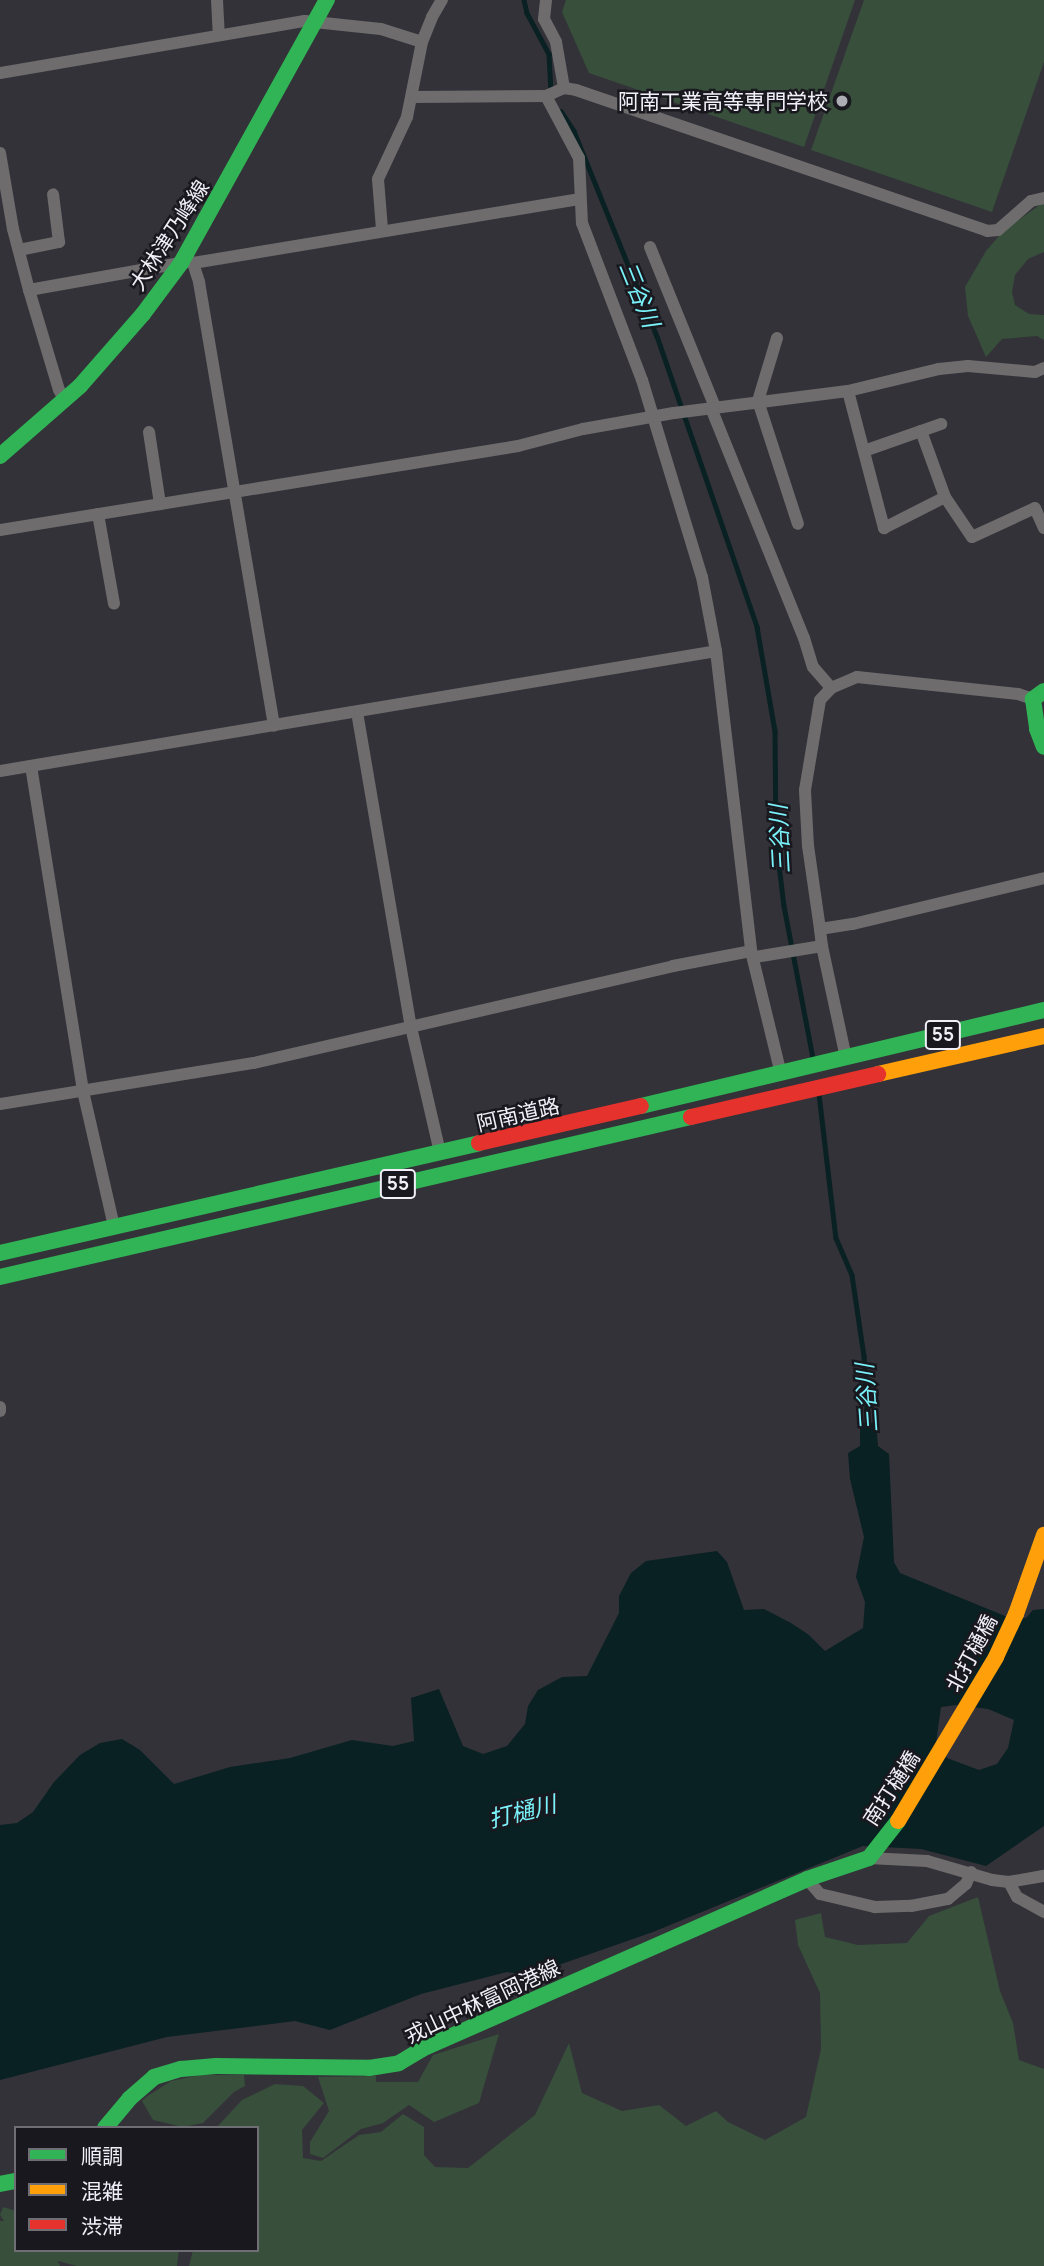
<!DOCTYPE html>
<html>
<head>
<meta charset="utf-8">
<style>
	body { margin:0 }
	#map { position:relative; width:1044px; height:2266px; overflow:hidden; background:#333239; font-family:Manrope,"Noto Sans JP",sans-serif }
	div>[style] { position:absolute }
	.green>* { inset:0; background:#374f3b }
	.water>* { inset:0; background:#092123 }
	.stream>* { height:4.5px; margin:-2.25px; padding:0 2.25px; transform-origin:2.25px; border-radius:2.25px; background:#092123 }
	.street>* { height:12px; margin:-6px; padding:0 6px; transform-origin:6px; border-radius:6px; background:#6e6c6c }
	.fast>* { height:16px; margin:-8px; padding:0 8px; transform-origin:8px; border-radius:8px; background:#30b455 }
	.slow>* { height:16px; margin:-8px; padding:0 8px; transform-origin:8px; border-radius:8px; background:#ff9f0a }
	.jam>* { height:16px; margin:-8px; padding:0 8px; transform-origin:8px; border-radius:8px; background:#e5322d }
	.dots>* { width:19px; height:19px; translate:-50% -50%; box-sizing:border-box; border:4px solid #19181e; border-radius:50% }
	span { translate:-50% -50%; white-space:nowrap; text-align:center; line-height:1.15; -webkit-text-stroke:5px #19181e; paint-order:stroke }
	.shield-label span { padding:2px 5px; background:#19181e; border:2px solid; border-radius:5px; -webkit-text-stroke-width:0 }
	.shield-label { font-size:19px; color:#f1eff8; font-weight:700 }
	.poi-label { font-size:21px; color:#f1eff8 }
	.right { translate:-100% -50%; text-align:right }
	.street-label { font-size:21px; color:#f1eff8 }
	.water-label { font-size:23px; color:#79f2fa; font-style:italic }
	.legend { position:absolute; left:14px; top:2126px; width:245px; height:126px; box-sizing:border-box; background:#19181e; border:2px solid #6f6e75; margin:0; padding:9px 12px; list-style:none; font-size:21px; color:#f1eff8 }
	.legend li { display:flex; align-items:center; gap:14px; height:35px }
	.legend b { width:35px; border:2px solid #6f6e75 }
</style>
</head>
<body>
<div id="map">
	<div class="green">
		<div style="clip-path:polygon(566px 0,855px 0,804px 147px,589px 73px,562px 12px)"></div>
		<div style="clip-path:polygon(864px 0,1044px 0,1044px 62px,992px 212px,811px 150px)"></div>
		<div style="clip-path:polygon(1041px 204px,1044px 204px,1044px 252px,1028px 259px,1015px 275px,1012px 292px,1015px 305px,1029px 314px,1044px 315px,1044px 340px,1037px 336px,1002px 339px,986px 357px,968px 316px,965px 287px,986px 251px,1003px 231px)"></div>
		<div style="clip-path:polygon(978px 1897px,1000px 1991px,1013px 2023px,1019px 2060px,1044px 2069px,1044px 2266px,189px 2266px,193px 2250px,257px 2250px,257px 2128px,216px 2128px,242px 2100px,275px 2084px,303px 2086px,324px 2103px,302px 2130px,303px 2158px,321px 2161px,359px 2135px,381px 2132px,403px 2114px,424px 2127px,424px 2155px,435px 2167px,468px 2168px,535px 2115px,569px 2043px,582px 2093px,622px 2111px,659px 2105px,686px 2126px,716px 2111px,728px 2122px,765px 2140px,806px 2117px,821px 2049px,820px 1993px,798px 1945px,795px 1920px,821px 1913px,825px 1937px,858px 1945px,907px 1943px,929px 1916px)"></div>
		<div style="clip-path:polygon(499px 2034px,479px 2103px,434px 2122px,409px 2105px,383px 2123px,361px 2129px,323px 2158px,310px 2154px,310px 2142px,329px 2111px,318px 2077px,376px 2076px,376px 2082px,418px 2082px,433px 2055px)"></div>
		<div style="clip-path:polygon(200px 2075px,244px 2075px,245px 2086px,234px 2092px,203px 2123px,183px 2127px,153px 2120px,142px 2101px,146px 2097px,171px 2081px)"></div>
		<div style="clip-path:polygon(3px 2207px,16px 2211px,16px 2250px,179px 2250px,177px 2266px,77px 2266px,58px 2261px,60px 2266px,0 2266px,0 2221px,4px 2221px,0 2215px)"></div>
	</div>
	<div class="water">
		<div style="clip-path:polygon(evenodd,860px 1423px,876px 1423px,878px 1446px,889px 1454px,894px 1562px,900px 1573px,1005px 1616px,1026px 1618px,1033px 1610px,1044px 1609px,1044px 1826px,986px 1866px,921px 1849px,863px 1846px,653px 1932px,530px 1975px,507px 1972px,421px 1994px,330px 2030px,295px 2021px,167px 2037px,0 2080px,0 1825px,17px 1823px,33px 1812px,54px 1782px,80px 1755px,100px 1743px,122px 1739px,140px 1750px,174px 1784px,230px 1767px,290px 1758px,352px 1740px,393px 1746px,414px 1741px,411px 1698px,439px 1689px,463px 1746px,483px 1754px,507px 1746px,525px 1724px,528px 1706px,538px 1690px,562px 1677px,587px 1676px,619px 1613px,619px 1596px,631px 1573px,646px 1561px,717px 1551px,727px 1562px,744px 1610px,764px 1609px,791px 1623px,809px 1635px,825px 1651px,863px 1628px,865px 1602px,856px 1577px,864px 1537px,850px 1479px,848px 1453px,860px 1446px,860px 1423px,957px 1705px,988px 1709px,1014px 1720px,1008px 1748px,997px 1764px,979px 1770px,947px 1758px,936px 1743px,941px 1707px,957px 1705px)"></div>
	</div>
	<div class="stream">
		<div style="left:524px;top:0;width:13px;rotate:77deg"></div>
		<div style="left:527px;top:13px;width:47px;rotate:61.8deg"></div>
		<div style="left:549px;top:54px;width:37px;rotate:87deg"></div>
		<div style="left:561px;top:111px;width:24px;rotate:57deg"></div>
		<div style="left:574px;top:131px;width:221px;rotate:68deg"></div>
		<div style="left:657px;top:336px;width:308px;rotate:71deg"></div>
		<div style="left:757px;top:627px;width:106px;rotate:80.2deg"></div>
		<div style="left:775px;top:731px;width:109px;rotate:89.5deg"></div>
		<div style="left:776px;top:840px;width:66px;rotate:83.1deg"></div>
		<div style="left:784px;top:906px;width:155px;rotate:79.2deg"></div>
		<div style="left:819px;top:1094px;width:145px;rotate:83.3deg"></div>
		<div style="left:836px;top:1238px;width:40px;rotate:66.6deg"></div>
		<div style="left:852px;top:1275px;width:82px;rotate:81.6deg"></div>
		<div style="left:864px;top:1356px;width:71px;rotate:86.8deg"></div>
	</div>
	<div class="street">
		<div style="left:217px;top:0;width:35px;rotate:87deg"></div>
		<div style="left:546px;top:0;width:19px;rotate:96deg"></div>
		<div style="left:544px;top:19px;width:26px;rotate:62deg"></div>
		<div style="left:556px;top:42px;width:47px;rotate:80.1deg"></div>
		<div style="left:0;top:73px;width:309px;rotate:-9.7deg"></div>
		<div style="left:305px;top:21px;width:76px;rotate:6deg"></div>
		<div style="left:381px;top:29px;width:43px;rotate:17.6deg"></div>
		<div style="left:546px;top:96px;width:20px;rotate:-24deg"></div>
		<div style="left:564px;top:88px;width:12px;rotate:9deg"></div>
		<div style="left:576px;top:90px;width:435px;rotate:18.9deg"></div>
		<div style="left:987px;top:231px;width:11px;rotate:-5deg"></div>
		<div style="left:998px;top:230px;width:44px;rotate:-41.3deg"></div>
		<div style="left:1031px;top:201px;width:13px;rotate:-13deg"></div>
		<div style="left:412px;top:97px;width:134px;rotate:-0.4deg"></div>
		<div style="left:546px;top:96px;width:70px;rotate:62deg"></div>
		<div style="left:579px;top:158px;width:65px;rotate:87.4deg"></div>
		<div style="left:582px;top:223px;width:168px;rotate:69.1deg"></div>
		<div style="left:642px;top:380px;width:206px;rotate:73.1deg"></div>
		<div style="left:702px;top:577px;width:75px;rotate:79.3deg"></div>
		<div style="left:716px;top:651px;width:302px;rotate:83.3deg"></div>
		<div style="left:751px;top:951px;width:127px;rotate:76.3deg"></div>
		<div style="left:0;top:153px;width:77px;rotate:80.3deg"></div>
		<div style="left:13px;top:229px;width:63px;rotate:75.3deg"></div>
		<div style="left:29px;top:290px;width:104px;rotate:73.3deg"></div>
		<div style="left:59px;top:390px;width:12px;rotate:59deg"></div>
		<div style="left:382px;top:229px;width:50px;rotate:-94.6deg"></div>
		<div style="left:378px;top:179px;width:68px;rotate:-64.9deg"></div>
		<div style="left:407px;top:117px;width:76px;rotate:-78.7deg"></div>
		<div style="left:422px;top:42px;width:27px;rotate:-68deg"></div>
		<div style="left:432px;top:17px;width:20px;rotate:-60deg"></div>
		<div style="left:650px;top:247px;width:173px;rotate:67.9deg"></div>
		<div style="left:19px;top:250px;width:41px;rotate:-11.3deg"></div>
		<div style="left:59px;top:242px;width:48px;rotate:-97.1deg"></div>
		<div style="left:184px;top:258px;width:10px;rotate:29deg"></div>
		<div style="left:193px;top:263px;width:20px;rotate:72deg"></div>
		<div style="left:199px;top:282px;width:450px;rotate:80.4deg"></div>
		<div style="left:193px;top:263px;width:391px;rotate:-9.4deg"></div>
		<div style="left:29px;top:290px;width:154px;rotate:-10.1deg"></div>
		<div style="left:777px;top:338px;width:66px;rotate:106.8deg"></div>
		<div style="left:758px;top:401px;width:129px;rotate:72deg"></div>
		<div style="left:848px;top:391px;width:142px;rotate:75.3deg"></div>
		<div style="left:884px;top:528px;width:68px;rotate:-26.9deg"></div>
		<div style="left:711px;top:408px;width:248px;rotate:68deg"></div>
		<div style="left:804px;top:638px;width:30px;rotate:73deg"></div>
		<div style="left:813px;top:667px;width:28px;rotate:49deg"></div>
		<div style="left:921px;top:431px;width:70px;rotate:70deg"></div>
		<div style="left:945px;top:497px;width:48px;rotate:56deg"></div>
		<div style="left:972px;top:537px;width:69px;rotate:-24.7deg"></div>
		<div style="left:1035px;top:508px;width:22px;rotate:66deg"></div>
		<div style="left:149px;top:432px;width:73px;rotate:81.3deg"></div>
		<div style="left:864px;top:451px;width:82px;rotate:-19.3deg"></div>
		<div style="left:98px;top:514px;width:91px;rotate:79.9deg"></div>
		<div style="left:0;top:530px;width:525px;rotate:-9.21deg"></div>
		<div style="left:518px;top:446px;width:67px;rotate:-14.7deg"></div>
		<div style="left:583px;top:429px;width:92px;rotate:-10deg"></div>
		<div style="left:674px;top:413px;width:175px;rotate:-7.2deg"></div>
		<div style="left:848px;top:391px;width:94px;rotate:-13.6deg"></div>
		<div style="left:939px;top:369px;width:29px;rotate:-6deg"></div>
		<div style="left:968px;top:366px;width:67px;rotate:5.1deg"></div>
		<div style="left:1035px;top:372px;width:10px;rotate:-24deg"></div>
		<div style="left:357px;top:712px;width:320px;rotate:80.3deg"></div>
		<div style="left:411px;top:1027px;width:129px;rotate:77deg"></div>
		<div style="left:31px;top:766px;width:329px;rotate:80.9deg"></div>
		<div style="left:83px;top:1091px;width:139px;rotate:77.1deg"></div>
		<div style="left:0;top:771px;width:726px;rotate:-9.51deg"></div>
		<div style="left:820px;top:929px;width:84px;rotate:-98.2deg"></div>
		<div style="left:808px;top:846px;width:56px;rotate:-93.1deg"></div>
		<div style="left:805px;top:790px;width:91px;rotate:-80.5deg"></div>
		<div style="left:820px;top:700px;width:16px;rotate:-47deg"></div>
		<div style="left:831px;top:688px;width:28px;rotate:-23deg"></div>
		<div style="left:857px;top:677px;width:162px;rotate:6deg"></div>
		<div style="left:1018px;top:694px;width:16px;rotate:18deg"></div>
		<div style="left:822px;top:946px;width:17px;rotate:-97deg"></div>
		<div style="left:820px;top:929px;width:33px;rotate:-9deg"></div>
		<div style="left:853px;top:924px;width:196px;rotate:-13.5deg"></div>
		<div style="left:755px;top:957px;width:68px;rotate:-9.3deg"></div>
		<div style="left:822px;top:946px;width:115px;rotate:77.9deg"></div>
		<div style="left:0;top:1104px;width:257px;rotate:-9.2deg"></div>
		<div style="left:254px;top:1063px;width:430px;rotate:-13deg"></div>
		<div style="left:673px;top:966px;width:79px;rotate:-10.9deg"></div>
		<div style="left:0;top:1407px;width:4px;rotate:90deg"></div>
		<div style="left:869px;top:1858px;width:58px;rotate:3deg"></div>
		<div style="left:927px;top:1861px;width:68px;rotate:16.3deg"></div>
		<div style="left:992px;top:1880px;width:17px;rotate:7deg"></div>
		<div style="left:1009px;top:1882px;width:36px;rotate:-10deg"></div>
		<div style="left:807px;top:1879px;width:20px;rotate:49deg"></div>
		<div style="left:820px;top:1894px;width:57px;rotate:13.3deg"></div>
		<div style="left:875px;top:1907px;width:36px;rotate:-2deg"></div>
		<div style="left:911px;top:1906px;width:38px;rotate:-11deg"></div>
		<div style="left:948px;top:1899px;width:23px;rotate:-40deg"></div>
		<div style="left:966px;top:1884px;width:13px;rotate:-67deg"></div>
		<div style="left:1009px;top:1882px;width:17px;rotate:62deg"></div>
		<div style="left:1017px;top:1897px;width:31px;rotate:29deg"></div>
	</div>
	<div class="fast">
		<div style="left:0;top:456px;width:106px;rotate:-41.2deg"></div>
		<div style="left:80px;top:386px;width:96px;rotate:-48.8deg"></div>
		<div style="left:143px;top:314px;width:64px;rotate:-53.3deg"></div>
		<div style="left:181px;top:263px;width:301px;rotate:-61deg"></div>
		<div style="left:1044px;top:691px;width:14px;rotate:144deg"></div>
		<div style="left:1033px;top:699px;width:30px;rotate:82deg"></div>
		<div style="left:1037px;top:729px;width:19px;rotate:69deg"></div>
		<div style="left:641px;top:1106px;width:414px;rotate:-13.4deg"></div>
		<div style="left:0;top:1253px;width:491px;rotate:-12.9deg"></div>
		<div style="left:0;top:1277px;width:709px;rotate:-13.04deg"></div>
		<div style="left:105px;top:2128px;width:38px;rotate:-50deg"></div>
		<div style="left:129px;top:2099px;width:33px;rotate:-41deg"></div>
		<div style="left:154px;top:2077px;width:28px;rotate:-17deg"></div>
		<div style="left:181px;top:2069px;width:35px;rotate:-5deg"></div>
		<div style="left:216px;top:2066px;width:153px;rotate:0.7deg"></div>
		<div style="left:369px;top:2068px;width:30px;rotate:-9deg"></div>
		<div style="left:399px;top:2063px;width:27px;rotate:-31deg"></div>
		<div style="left:422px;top:2049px;width:421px;rotate:-23.8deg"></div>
		<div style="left:807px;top:1879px;width:65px;rotate:-18.7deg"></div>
		<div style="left:869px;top:1858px;width:47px;rotate:-51.9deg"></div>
		<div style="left:0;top:2184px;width:16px;rotate:-11deg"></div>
	</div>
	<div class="slow">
		<div style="left:878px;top:1074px;width:170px;rotate:-12.9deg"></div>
		<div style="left:898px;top:1821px;width:191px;rotate:-59.1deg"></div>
		<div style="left:996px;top:1657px;width:47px;rotate:-65.1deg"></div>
		<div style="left:1016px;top:1614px;width:84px;rotate:-70.5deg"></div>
	</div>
	<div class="jam">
		<div style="left:691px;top:1117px;width:192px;rotate:-12.9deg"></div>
		<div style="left:479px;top:1143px;width:166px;rotate:-12.9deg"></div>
	</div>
	<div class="dots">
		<div style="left:842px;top:101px;background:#aeadb5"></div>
	</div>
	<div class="shield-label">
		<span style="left:943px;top:1035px">55</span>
		<span style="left:398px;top:1184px">55</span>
	</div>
	<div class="poi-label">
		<span class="right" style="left:828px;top:101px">阿南工業高等専門学校</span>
	</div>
	<div class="street-label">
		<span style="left:169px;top:235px;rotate:-57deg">大林津乃峰線</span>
		<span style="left:518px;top:1114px;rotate:-13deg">阿南道路</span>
		<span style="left:971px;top:1653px;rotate:-62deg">北打樋橋</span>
		<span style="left:891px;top:1788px;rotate:-57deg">南打樋橋</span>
		<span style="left:482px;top:2001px;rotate:-25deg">戎山中林富岡港線</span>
	</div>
	<div class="water-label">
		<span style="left:640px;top:294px;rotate:68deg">三谷川</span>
		<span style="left:779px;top:839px;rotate:-93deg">三谷川</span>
		<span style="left:866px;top:1398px;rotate:-94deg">三谷川</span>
		<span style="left:522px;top:1811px;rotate:-14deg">打樋川</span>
	</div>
	<ul class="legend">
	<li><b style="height:9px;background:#30b455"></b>順調</li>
	<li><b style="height:9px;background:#ff9f0a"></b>混雑</li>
	<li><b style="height:9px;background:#e5322d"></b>渋滞</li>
	</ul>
</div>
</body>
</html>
